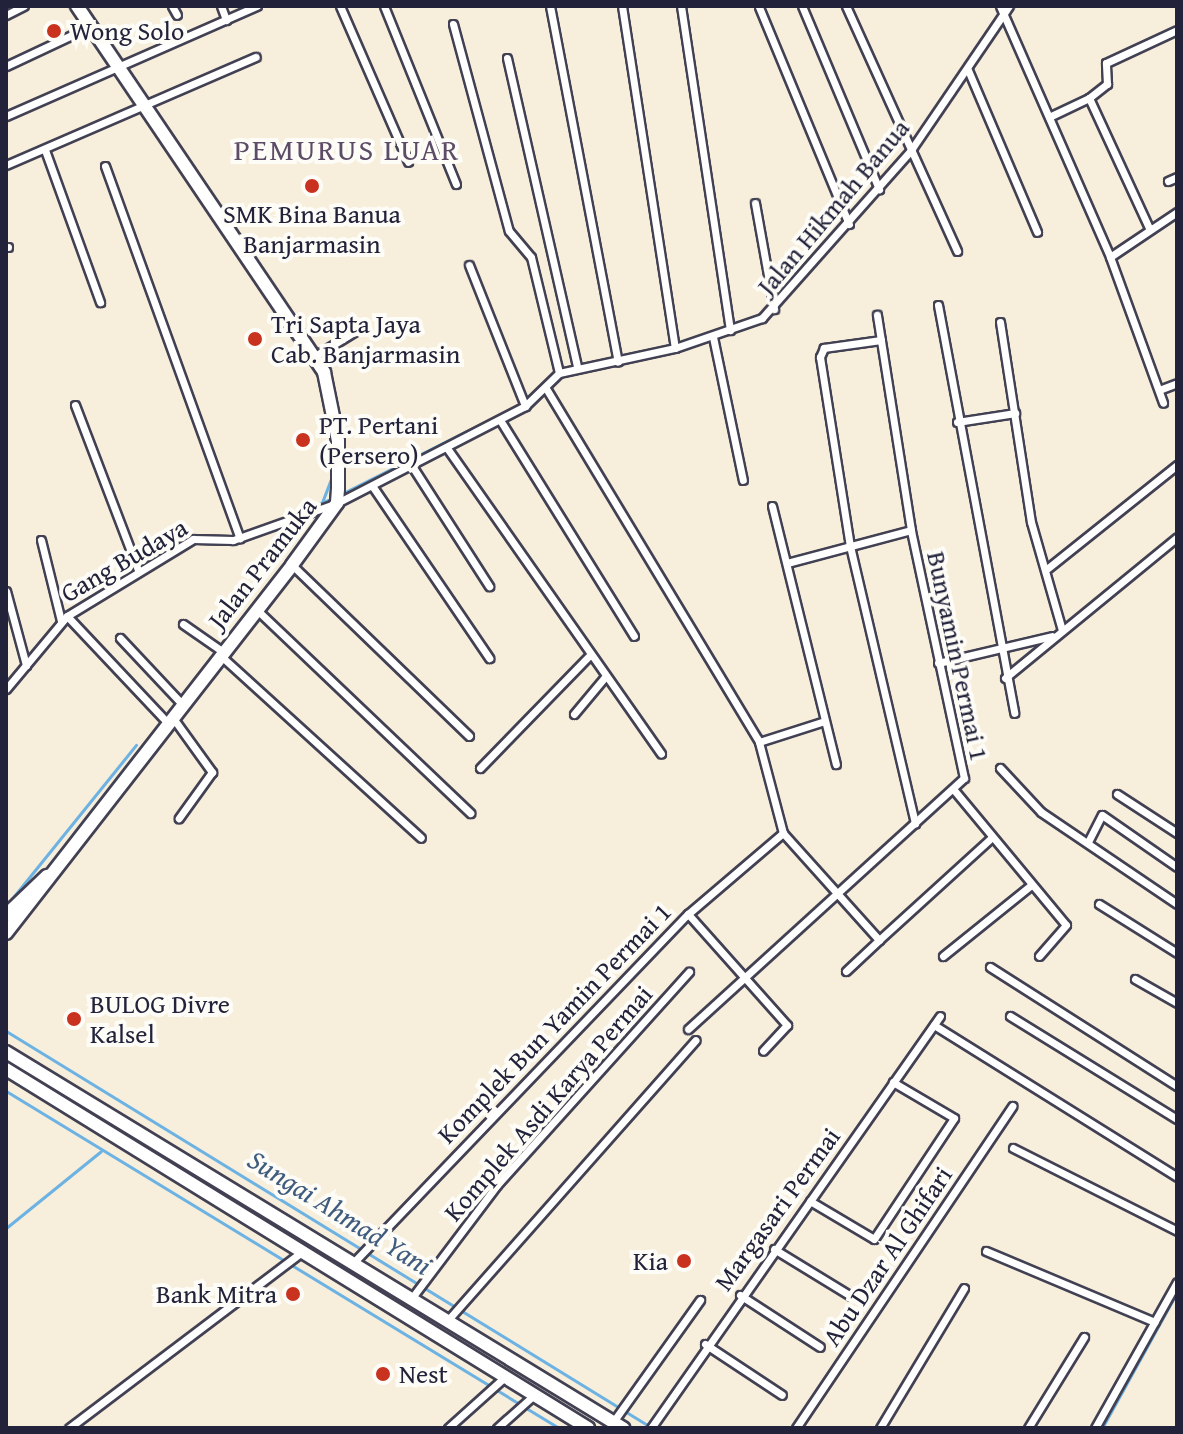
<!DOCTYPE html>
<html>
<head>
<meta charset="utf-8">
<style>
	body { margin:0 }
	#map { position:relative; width:1183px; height:1434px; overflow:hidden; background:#f7eedc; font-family:"Gentium Book Plus",serif }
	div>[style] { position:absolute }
	.stream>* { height:3px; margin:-1.5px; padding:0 1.5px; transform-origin:1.5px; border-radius:1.5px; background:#6cb2e2 }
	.roads { filter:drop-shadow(2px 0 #424153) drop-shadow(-2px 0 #424153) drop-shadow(0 2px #424153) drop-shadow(0 -2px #424153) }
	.minor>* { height:7px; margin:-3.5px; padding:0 3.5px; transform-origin:3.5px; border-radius:3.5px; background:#fff }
	.primary>* { height:12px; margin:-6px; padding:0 6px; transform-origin:6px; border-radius:6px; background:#fff }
	.trunk>* { height:12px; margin:-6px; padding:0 6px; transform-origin:6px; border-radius:6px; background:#fff }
	.dots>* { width:22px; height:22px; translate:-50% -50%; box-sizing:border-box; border:4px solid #fdfcf7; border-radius:50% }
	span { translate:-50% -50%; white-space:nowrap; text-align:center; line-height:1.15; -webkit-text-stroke:8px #fdfcf7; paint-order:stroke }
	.poi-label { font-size:26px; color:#22223b }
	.left { translate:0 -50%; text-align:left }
	.right { translate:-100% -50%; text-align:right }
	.street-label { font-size:26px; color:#22223b }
	.water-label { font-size:28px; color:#405c7e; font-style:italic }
	.quarter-label { font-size:30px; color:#5c4c66; letter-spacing:2px }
	.frame { position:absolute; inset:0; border:8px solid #22223b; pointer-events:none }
</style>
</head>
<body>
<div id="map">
	<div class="stream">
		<div style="left:343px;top:493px;width:174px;rotate:-26.6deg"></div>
		<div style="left:321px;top:505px;width:28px;rotate:-69deg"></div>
		<div style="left:296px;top:513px;width:40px;rotate:-22deg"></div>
		<div style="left:6px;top:906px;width:207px;rotate:-51.1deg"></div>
		<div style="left:6px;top:1031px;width:755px;rotate:31.56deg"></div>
		<div style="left:6px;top:1091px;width:648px;rotate:31.36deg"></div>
		<div style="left:6px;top:1228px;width:122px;rotate:-39deg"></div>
		<div style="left:1102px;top:1428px;width:155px;rotate:-61.1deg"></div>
	</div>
	<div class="roads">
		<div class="minor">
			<div style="left:172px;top:6px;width:10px;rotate:61deg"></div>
			<div style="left:221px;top:6px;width:15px;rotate:70deg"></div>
			<div style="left:340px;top:6px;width:170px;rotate:66.4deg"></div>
			<div style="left:384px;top:6px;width:192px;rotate:68deg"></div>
			<div style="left:550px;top:6px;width:362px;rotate:79.2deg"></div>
			<div style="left:622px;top:6px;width:346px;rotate:81.2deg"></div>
			<div style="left:681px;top:6px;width:328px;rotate:81.4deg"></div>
			<div style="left:802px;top:6px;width:199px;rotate:67.2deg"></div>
			<div style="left:846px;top:6px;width:269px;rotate:65.6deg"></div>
			<div style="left:1000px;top:6px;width:274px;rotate:66.3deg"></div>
			<div style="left:1110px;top:257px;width:155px;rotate:70deg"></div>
			<div style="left:759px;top:7px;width:235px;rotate:67.5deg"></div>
			<div style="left:6px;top:15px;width:20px;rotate:-27deg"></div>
			<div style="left:453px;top:24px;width:214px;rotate:74.9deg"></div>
			<div style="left:509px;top:231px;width:34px;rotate:50deg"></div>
			<div style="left:531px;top:257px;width:119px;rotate:76.4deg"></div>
			<div style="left:507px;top:58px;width:317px;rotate:77.2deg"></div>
			<div style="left:6px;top:66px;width:94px;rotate:-25.2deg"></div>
			<div style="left:968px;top:70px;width:176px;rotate:66.9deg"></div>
			<div style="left:1089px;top:98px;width:23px;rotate:-38deg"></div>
			<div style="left:1107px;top:84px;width:21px;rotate:-93deg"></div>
			<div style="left:1106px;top:63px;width:78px;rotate:-24.9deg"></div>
			<div style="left:6px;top:116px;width:274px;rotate:-23.7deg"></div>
			<div style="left:1049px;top:117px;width:44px;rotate:-25.4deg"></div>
			<div style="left:1089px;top:98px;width:145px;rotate:65.2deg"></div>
			<div style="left:45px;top:150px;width:162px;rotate:70.1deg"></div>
			<div style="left:6px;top:165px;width:272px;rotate:-23.4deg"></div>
			<div style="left:105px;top:166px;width:396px;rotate:70.1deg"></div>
			<div style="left:1168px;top:181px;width:10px;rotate:-24deg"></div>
			<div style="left:755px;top:203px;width:108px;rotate:79.8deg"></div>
			<div style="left:6px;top:247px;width:2px"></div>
			<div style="left:1110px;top:257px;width:81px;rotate:-33.9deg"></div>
			<div style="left:469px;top:265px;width:152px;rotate:68.3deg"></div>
			<div style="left:938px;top:305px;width:415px;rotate:79.4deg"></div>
			<div style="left:1000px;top:322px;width:202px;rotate:81.2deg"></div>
			<div style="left:1031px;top:522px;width:112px;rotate:74deg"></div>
			<div style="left:713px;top:337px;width:146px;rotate:78.2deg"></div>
			<div style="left:881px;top:340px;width:58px;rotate:172deg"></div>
			<div style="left:824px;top:348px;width:10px;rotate:114deg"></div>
			<div style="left:820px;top:357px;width:191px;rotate:81deg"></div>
			<div style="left:850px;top:546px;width:285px;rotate:76.8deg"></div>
			<div style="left:315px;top:356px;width:57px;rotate:-31.5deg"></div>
			<div style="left:547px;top:390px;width:411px;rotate:58.9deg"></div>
			<div style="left:1159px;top:390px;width:19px;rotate:-21deg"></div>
			<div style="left:75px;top:405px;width:177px;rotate:69.1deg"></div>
			<div style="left:500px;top:420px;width:254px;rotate:58.2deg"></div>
			<div style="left:957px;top:422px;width:59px;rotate:-8.8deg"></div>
			<div style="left:447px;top:448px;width:373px;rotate:55deg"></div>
			<div style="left:412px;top:466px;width:143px;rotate:57.3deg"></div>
			<div style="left:373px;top:487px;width:207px;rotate:55.8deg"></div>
			<div style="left:772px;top:506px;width:266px;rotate:76.1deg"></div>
			<div style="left:41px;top:540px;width:83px;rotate:76.1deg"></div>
			<div style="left:787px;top:563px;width:128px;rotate:-14.9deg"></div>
			<div style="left:292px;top:565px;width:246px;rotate:44deg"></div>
			<div style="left:1048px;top:568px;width:165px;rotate:-38.6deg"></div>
			<div style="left:6px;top:591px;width:77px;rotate:74.9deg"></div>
			<div style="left:256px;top:609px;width:296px;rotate:43.6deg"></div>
			<div style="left:67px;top:616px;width:143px;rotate:46.7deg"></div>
			<div style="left:183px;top:624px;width:47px;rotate:34.7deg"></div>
			<div style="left:120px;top:638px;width:89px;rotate:46.8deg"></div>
			<div style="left:221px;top:656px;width:270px;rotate:42.3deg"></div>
			<div style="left:938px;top:663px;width:117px;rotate:-13.3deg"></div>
			<div style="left:1005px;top:678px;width:222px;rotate:-39.3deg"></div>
			<div style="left:6px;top:689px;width:95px;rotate:-50.1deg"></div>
			<div style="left:67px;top:616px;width:148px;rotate:-31.4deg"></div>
			<div style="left:193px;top:539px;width:40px;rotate:1.4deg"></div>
			<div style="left:233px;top:540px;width:110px;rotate:-19.6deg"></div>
			<div style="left:337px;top:503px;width:212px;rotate:-27.3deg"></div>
			<div style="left:525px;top:406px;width:47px;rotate:-44.1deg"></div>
			<div style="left:559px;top:373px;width:119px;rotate:-12.2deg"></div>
			<div style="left:675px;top:348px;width:92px;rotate:-19deg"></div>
			<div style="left:762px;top:318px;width:225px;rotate:-48.4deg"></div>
			<div style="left:911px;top:150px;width:174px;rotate:-55.8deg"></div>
			<div style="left:574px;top:714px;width:47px;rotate:-50.2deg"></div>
			<div style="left:173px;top:718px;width:67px;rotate:54.2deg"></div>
			<div style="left:212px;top:772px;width:57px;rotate:125.7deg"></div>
			<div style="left:480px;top:768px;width:155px;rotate:-45.8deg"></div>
			<div style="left:1000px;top:768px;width:60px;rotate:47deg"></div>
			<div style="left:1041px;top:812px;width:164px;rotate:34.1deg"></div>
			<div style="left:954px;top:790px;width:175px;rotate:50.3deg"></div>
			<div style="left:1066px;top:925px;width:41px;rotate:131.1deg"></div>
			<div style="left:1117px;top:794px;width:72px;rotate:33deg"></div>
			<div style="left:783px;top:833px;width:144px;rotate:48.1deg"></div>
			<div style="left:879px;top:940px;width:149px;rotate:-42.3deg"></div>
			<div style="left:1088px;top:842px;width:30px;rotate:-63deg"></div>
			<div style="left:1102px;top:815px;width:91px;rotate:34.7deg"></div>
			<div style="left:1099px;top:904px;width:92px;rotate:32.1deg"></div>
			<div style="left:688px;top:914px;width:149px;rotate:48.3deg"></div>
			<div style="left:787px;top:1025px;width:35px;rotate:133deg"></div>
			<div style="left:943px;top:956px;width:112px;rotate:-38.8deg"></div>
			<div style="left:990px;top:967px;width:222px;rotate:32.5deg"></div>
			<div style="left:846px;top:971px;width:45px;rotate:-43.2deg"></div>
			<div style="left:1135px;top:979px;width:48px;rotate:29.7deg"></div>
			<div style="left:1010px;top:1016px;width:196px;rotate:31.7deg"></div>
			<div style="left:934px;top:1025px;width:287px;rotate:32deg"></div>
			<div style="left:688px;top:1029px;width:373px;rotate:-42.3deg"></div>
			<div style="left:964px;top:778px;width:254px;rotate:-102.1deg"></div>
			<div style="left:911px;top:530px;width:218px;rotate:-99deg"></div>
			<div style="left:1013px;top:1148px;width:184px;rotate:26.8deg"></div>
			<div style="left:810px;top:1201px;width:74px;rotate:30.7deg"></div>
			<div style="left:874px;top:1239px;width:145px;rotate:-56.5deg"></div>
			<div style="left:954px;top:1118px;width:71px;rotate:-149.5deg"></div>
			<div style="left:774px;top:1249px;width:90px;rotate:31.4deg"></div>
			<div style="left:986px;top:1251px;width:183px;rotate:22.8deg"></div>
			<div style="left:353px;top:1263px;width:484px;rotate:-46.2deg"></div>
			<div style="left:688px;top:914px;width:125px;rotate:-40.5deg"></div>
			<div style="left:783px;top:833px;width:94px;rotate:-104.8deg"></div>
			<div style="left:759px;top:742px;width:69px;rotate:-17.7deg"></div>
			<div style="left:740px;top:1295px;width:95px;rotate:33deg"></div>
			<div style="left:411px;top:1299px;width:143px;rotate:-53deg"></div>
			<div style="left:497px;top:1185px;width:287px;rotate:-48deg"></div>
			<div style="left:447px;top:1321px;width:375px;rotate:-48.5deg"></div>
			<div style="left:705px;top:1344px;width:92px;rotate:33.5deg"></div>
			<div style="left:613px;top:1422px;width:150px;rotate:-54.5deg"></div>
			<div style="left:69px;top:1428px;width:293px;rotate:-37.1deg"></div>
			<div style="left:448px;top:1428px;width:78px;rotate:-41.9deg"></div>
			<div style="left:497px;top:1428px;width:50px;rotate:-41.7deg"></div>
			<div style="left:651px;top:1428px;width:503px;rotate:-54.95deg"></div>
			<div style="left:796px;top:1428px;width:388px;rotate:-56.1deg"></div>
			<div style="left:880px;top:1428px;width:163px;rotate:-59deg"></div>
			<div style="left:1028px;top:1428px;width:107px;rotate:-58.4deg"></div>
			<div style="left:1095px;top:1428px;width:167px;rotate:-60.7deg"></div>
		</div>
		<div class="primary">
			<div style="left:6px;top:915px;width:57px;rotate:-43.6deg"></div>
			<div style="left:6px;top:933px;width:466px;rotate:-52.1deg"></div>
			<div style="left:292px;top:565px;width:77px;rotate:-54deg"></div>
			<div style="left:337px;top:503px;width:14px;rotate:-86deg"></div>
			<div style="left:338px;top:489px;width:48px;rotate:-90deg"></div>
			<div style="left:338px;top:441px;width:70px;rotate:-101.5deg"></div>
			<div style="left:324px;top:372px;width:442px;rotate:-124deg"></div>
		</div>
		<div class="trunk">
			<div style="left:6px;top:1052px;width:723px;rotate:31.36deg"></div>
			<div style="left:6px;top:1069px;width:684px;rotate:31.67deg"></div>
		</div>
	</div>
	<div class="dots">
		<div style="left:54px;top:31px;background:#c8321e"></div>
		<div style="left:312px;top:186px;background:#c8321e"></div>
		<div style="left:255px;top:339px;background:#c8321e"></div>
		<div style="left:303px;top:440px;background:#c8321e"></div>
		<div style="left:74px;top:1019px;background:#c8321e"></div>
		<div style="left:684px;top:1261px;background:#c8321e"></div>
		<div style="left:293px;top:1294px;background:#c8321e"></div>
		<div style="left:383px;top:1374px;background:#c8321e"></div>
	</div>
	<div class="poi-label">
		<span class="left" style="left:70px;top:31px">Wong Solo</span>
		<span style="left:312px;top:229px">SMK Bina Banua<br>Banjarmasin</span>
		<span class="left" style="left:271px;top:339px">Tri Sapta Jaya<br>Cab. Banjarmasin</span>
		<span class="left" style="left:319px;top:440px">PT. Pertani<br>(Persero)</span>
		<span class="left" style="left:90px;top:1019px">BULOG Divre<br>Kalsel</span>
		<span class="right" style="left:668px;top:1261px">Kia</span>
		<span class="right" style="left:277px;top:1294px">Bank Mitra</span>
		<span class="left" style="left:399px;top:1374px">Nest</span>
	</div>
	<div class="street-label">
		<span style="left:833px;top:207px;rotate:-50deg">Jalan Hikmah Banua</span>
		<span style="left:124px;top:560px;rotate:-30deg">Gang Budaya</span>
		<span style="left:262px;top:563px;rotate:-52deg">Jalan Pramuka</span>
		<span style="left:958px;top:656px;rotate:78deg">Bunyamin Permai 1</span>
		<span style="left:554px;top:1023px;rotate:-46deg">Komplek Bun Yamin Permai 1</span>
		<span style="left:548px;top:1103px;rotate:-49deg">Komplek Asdi Karya Permai</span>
		<span style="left:777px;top:1209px;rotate:-54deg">Margasari Permai</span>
		<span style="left:887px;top:1256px;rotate:-56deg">Abu Dzar Al Ghifari</span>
	</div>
	<div class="water-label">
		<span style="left:340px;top:1212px;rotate:32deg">Sungai Ahmad Yani</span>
	</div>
	<div class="quarter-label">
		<span style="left:347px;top:149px">PEMURUS LUAR</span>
	</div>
	<div class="frame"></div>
</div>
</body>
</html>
